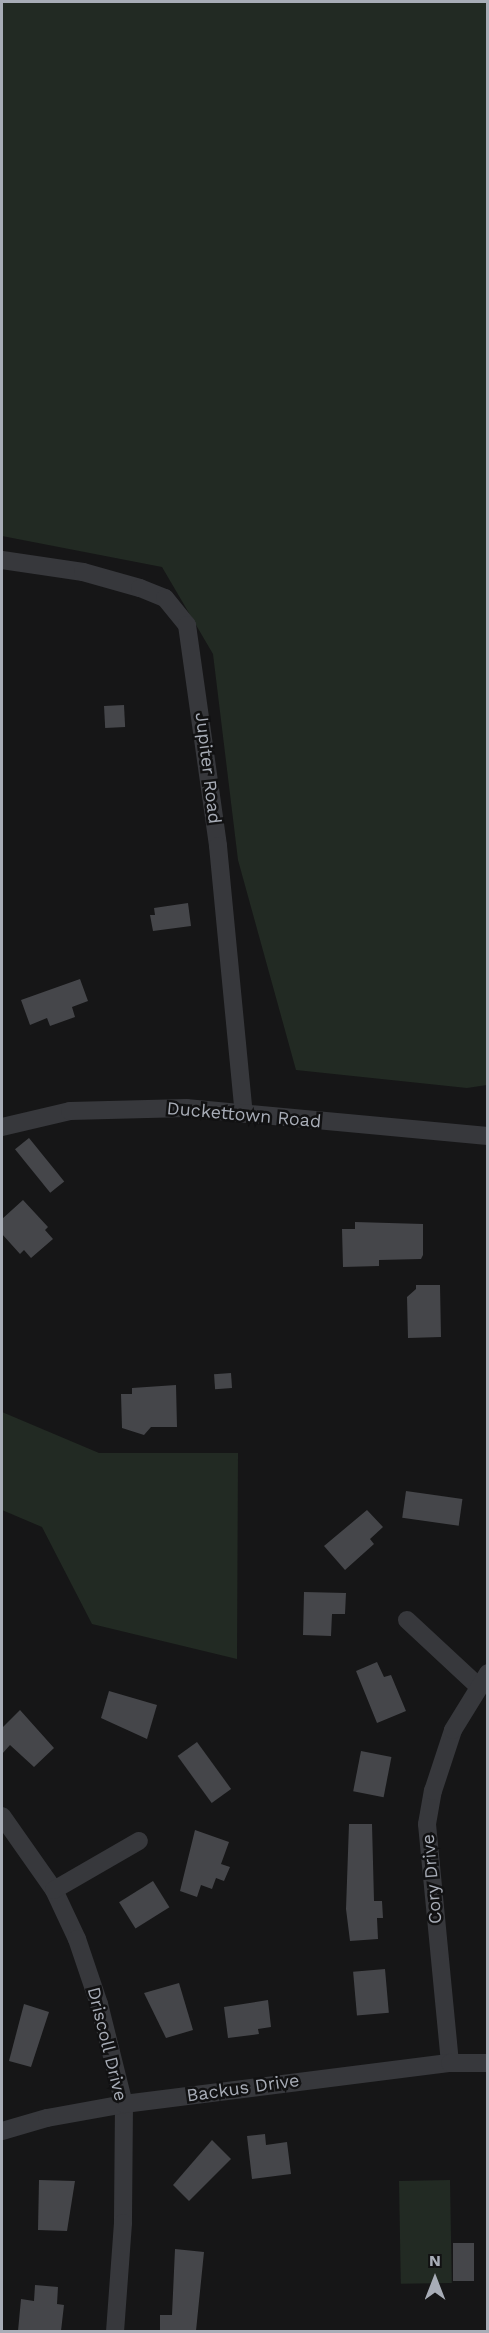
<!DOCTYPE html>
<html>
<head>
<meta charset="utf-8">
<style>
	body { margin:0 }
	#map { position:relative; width:489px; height:2333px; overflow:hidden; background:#161617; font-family:"Work Sans",sans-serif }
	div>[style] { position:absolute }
	.green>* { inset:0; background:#222a23; transform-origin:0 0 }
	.building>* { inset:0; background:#45464a; transform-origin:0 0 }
	.minor>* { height:18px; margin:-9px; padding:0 9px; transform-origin:9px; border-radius:9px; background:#37383c }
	span { translate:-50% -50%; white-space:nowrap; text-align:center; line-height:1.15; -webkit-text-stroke:5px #111112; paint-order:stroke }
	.street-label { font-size:18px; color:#a8adb7 }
	.frame { position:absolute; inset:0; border:3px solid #a8adb7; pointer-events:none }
	.north { position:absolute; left:405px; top:2249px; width:60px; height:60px; -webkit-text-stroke:4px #111112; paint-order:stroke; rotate:0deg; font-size:16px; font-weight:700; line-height:24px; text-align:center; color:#a8adb7 }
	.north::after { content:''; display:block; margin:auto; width:21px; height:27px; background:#a8adb7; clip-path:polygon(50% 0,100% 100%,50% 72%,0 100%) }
</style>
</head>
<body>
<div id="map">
	<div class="green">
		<div style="clip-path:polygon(2px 2px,487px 2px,487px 1085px,467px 1088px,296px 1070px,238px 860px,213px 654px,162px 567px,2px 536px)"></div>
		<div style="clip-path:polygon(2px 1412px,99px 1453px,238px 1453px,237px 1659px,92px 1624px,42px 1527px,2px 1510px)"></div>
		<div style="left:450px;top:2180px;width:103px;height:51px;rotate:89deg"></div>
	</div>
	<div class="building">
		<div style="left:124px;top:705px;width:22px;height:20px;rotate:87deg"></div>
		<div style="clip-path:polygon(188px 903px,191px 926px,153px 931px,150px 915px,155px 915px,154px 908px)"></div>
		<div style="clip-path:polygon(80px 979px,88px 1001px,72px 1007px,75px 1017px,50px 1026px,47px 1018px,30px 1025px,21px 1000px)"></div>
		<div style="left:29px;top:1138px;width:56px;height:18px;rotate:51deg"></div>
		<div style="clip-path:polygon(23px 1200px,48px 1227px,45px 1230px,53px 1239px,31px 1258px,24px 1250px,20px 1254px,2px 1234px,2px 1219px)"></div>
		<div style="clip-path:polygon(355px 1222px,423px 1224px,423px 1255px,421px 1259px,379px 1260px,379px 1266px,343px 1267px,342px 1229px,355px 1229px)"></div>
		<div style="clip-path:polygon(416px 1285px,440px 1285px,441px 1337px,408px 1338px,407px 1297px,416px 1289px)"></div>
		<div style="left:231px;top:1373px;width:15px;height:17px;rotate:86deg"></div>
		<div style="clip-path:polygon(176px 1385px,177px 1427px,151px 1427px,144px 1435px,122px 1428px,121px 1394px,132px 1394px,132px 1388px)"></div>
		<div style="left:406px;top:1491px;width:57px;height:27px;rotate:8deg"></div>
		<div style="clip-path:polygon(367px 1510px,383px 1527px,370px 1539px,374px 1544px,345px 1570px,324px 1546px)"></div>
		<div style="clip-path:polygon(304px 1592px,346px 1593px,345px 1614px,332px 1614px,331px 1636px,303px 1635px)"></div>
		<div style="clip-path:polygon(377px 1662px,384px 1677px,391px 1675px,406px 1711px,377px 1723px,356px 1671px)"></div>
		<div style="clip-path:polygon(109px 1691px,157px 1705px,147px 1739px,101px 1718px)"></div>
		<div style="clip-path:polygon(20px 1710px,54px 1748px,34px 1767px,10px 1745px,2px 1754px,2px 1728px)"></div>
		<div style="left:197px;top:1742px;width:58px;height:24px;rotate:54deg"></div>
		<div style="left:361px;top:1751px;width:31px;height:41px;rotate:11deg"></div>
		<div style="clip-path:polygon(349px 1824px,372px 1824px,374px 1901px,382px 1901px,383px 1918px,377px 1918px,378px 1939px,350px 1941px,346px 1909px)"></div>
		<div style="clip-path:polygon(195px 1830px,229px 1842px,221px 1864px,230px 1867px,224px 1881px,216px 1878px,212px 1889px,201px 1885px,197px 1897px,180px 1891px)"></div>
		<div style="left:153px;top:1881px;width:31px;height:40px;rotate:58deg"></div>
		<div style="left:385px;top:1969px;width:44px;height:32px;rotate:85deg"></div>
		<div style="clip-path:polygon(179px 1983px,193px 2030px,166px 2038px,144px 1993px)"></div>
		<div style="clip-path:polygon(268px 2000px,271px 2027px,258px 2029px,259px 2034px,228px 2038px,224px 2007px)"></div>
		<div style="clip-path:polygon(24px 2004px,49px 2012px,31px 2067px,9px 2061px)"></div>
		<div style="clip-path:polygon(265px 2134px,266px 2145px,287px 2142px,291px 2174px,252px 2179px,247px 2136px)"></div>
		<div style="clip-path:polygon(212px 2140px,231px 2159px,189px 2201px,173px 2185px)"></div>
		<div style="clip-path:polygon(39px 2180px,75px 2181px,67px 2231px,38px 2230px)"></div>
		<div style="left:453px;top:2243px;width:21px;height:38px"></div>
		<div style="clip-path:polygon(175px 2249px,204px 2252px,196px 2331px,160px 2331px,160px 2315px,172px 2315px)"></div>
		<div style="clip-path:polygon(35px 2285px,58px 2287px,57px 2304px,64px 2305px,61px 2331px,18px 2331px,21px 2299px,34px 2301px)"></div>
	</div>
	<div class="minor">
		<div style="left:2px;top:560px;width:82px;rotate:8.4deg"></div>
		<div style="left:83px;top:572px;width:59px;rotate:15.7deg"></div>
		<div style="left:140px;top:588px;width:27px;rotate:22deg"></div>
		<div style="left:165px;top:598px;width:35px;rotate:51deg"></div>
		<div style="left:187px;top:625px;width:223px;rotate:82deg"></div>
		<div style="left:218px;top:846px;width:269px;rotate:84.5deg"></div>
		<div style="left:2px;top:1127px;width:70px;rotate:-13.2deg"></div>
		<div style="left:70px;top:1111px;width:116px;rotate:-1.5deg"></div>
		<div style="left:186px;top:1108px;width:303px;rotate:5.3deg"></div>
		<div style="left:407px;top:1620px;width:96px;rotate:42.9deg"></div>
		<div style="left:2px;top:1816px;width:90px;rotate:54.9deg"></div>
		<div style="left:54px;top:1890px;width:54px;rotate:64.9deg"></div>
		<div style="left:77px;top:1939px;width:69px;rotate:71.3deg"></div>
		<div style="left:99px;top:2004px;width:103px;rotate:76deg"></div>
		<div style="left:124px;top:2104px;width:119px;rotate:90.5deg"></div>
		<div style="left:123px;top:2223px;width:109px;rotate:94.2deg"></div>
		<div style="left:54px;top:1890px;width:98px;rotate:-30deg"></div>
		<div style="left:450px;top:2063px;width:240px;rotate:-95.5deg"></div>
		<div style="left:427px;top:1824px;width:34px;rotate:-80deg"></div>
		<div style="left:433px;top:1791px;width:64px;rotate:-71.8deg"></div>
		<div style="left:453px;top:1730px;width:67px;rotate:-58.4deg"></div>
		<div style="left:2px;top:2131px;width:47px;rotate:-16.1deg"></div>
		<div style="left:47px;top:2118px;width:78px;rotate:-10.3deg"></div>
		<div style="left:124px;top:2104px;width:329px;rotate:-7.2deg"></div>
		<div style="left:450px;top:2063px;width:38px"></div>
	</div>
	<div class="street-label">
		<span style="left:208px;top:768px;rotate:83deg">Jupiter Road</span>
		<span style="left:244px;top:1115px;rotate:5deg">Duckettown Road</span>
		<span style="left:432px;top:1879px;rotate:-95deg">Cory Drive</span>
		<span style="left:107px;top:2044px;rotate:76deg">Driscoll Drive</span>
		<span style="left:243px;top:2088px;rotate:-8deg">Backus Drive</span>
	</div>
	<div class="frame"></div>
	<div class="north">N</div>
</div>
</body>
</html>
